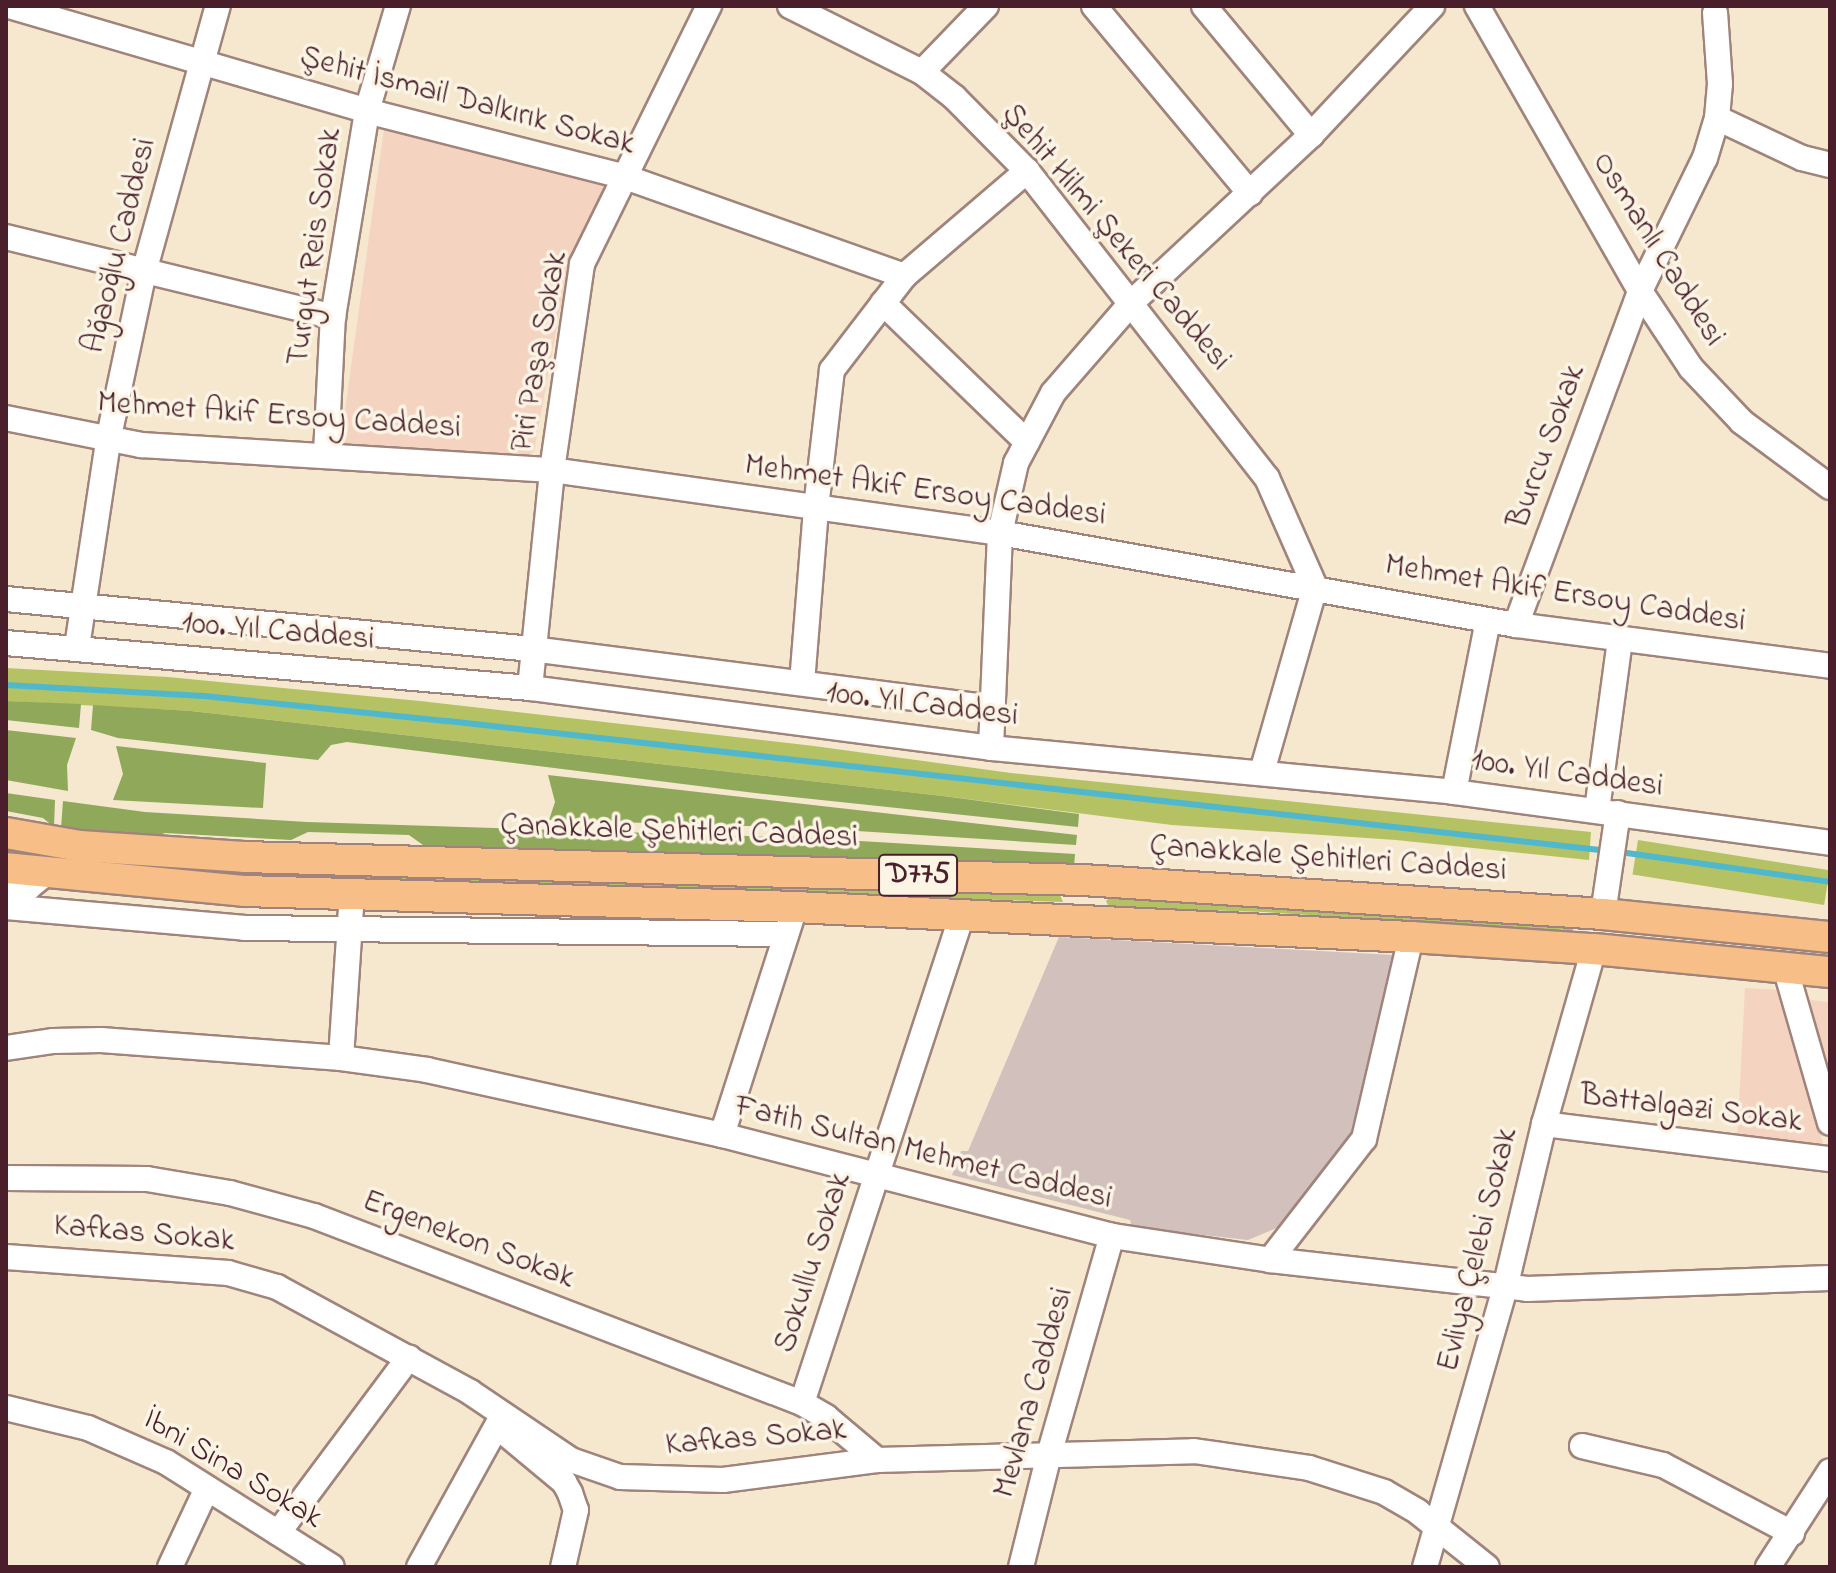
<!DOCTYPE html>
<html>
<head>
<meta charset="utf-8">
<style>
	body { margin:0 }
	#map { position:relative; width:1836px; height:1573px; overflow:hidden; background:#f5e8ce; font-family:"Indie Flower",sans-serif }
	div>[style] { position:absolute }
	.built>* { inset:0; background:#f5d3c1 }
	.industrial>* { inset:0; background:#d1c0bc }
	.green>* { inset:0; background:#b5c264; transform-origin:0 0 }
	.forest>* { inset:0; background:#90a85a }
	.stream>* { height:6px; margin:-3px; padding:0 3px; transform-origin:3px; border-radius:3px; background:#4fb8cc }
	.roads { filter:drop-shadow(2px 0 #a0847c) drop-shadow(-2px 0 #a0847c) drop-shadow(0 2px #a0847c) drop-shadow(0 -2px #a0847c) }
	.minor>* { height:24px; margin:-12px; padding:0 12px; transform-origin:12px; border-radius:12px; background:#fff }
	.major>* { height:30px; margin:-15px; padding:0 15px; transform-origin:15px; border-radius:15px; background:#f7be87 }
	span { translate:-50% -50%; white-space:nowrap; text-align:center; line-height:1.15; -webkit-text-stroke:7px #fcf5e5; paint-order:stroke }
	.shield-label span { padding:2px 6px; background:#fcf5e5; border:2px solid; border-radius:6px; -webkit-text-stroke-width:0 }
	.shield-label { font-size:30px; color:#4a1f2b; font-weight:700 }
	.street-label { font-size:32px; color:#4a1f2b }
	.frame { position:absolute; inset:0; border:8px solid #4a1f2b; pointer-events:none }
</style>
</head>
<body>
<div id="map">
	<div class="built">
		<div style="clip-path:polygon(385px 122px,610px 183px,577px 255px,560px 310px,534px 451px,525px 457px,340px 446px)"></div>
		<div style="clip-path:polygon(1745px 988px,1778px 990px,1824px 1146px,1737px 1141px)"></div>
		<div style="clip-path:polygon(1809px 1000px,1830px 1002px,1830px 1079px,1819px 1038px)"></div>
	</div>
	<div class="industrial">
		<div style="clip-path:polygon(1059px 937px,1393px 955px,1352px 1142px,1286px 1224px,1248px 1240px,1132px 1227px,1130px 1220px,952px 1175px,961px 1151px,968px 1151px)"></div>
	</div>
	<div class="green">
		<div style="clip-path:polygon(6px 668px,168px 677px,420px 701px,814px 746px,1011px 773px,1591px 832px,1589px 860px,1396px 840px,1172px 825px,943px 796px,191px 711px,6px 701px)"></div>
		<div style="left:1638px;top:840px;width:194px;height:35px;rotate:9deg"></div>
		<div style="clip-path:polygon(127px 866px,889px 887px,1060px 895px,1063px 902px,228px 876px)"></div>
		<div style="clip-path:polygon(1110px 897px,1271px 902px,1574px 924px,1575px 927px,1571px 932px,1264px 912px,1109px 907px,1106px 901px)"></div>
	</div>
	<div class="forest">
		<div style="clip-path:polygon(6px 701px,81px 704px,79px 728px,6px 720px)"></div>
		<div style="clip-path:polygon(93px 705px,191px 711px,943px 796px,1079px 814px,1078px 827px,755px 793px,347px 742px,331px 745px,318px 760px,118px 738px,91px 730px)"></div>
		<div style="clip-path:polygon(6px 730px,76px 738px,67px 765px,68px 791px,6px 780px)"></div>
		<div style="clip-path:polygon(116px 746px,266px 763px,263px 808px,113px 800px,123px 774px)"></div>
		<div style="clip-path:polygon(548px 775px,1077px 835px,1076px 845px,810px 828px,549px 820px,555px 802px)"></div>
		<div style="clip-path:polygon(6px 793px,55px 800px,54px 827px,43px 818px,6px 811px)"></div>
		<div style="clip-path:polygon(63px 801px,145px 812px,307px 822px,810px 838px,1075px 854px,1074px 868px,439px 848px,423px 845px,409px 835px,308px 832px,291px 840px,165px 833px,143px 840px,61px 828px)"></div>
	</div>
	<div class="stream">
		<div style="left:6px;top:685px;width:198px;rotate:3.2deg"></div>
		<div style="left:204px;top:696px;width:245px;rotate:5.9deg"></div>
		<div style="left:448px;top:721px;width:1168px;rotate:6.39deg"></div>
		<div style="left:1620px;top:852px;width:212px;rotate:8.1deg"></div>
	</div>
	<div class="roads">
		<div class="minor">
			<div style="left:9px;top:6px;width:373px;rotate:16.3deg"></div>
			<div style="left:367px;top:111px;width:266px;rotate:14.3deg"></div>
			<div style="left:625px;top:177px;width:296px;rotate:19.5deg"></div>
			<div style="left:790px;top:6px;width:148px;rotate:26.6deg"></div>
			<div style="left:922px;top:72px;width:41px;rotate:38deg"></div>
			<div style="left:954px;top:97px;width:104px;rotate:45.4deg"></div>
			<div style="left:1027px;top:171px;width:390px;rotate:52deg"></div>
			<div style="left:1267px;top:478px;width:119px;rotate:66.2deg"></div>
			<div style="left:1315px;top:587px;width:192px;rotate:106deg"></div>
			<div style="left:1094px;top:6px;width:244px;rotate:50.2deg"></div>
			<div style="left:1204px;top:6px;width:168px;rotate:50.3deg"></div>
			<div style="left:1477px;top:6px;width:328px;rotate:60.2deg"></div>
			<div style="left:1640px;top:291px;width:92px;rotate:56.5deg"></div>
			<div style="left:1691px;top:368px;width:74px;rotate:46.6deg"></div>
			<div style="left:1742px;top:422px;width:109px;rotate:36.5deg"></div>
			<div style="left:922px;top:72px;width:92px;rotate:-45.9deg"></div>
			<div style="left:1717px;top:118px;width:94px;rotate:25.2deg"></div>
			<div style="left:1802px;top:158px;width:29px;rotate:14deg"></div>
			<div style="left:6px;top:237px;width:337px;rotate:13.7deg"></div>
			<div style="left:883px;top:303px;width:200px;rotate:44deg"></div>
			<div style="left:6px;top:418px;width:138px;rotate:11.3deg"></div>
			<div style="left:141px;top:445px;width:412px;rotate:3.5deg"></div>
			<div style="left:552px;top:470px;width:452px;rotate:8deg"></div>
			<div style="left:1000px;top:533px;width:524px;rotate:10.11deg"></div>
			<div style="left:1516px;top:625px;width:317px;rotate:7.4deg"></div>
			<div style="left:326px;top:453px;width:136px;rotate:-87.1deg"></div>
			<div style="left:333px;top:317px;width:209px;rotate:-80.6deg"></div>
			<div style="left:367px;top:111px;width:109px;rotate:-73.6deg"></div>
			<div style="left:6px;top:599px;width:528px;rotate:5.43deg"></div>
			<div style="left:532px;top:649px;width:464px;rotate:7.3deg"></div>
			<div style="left:1516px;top:625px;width:356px;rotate:-69.6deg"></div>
			<div style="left:1640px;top:291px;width:148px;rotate:-64deg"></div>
			<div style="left:1705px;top:158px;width:42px;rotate:-73.3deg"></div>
			<div style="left:1717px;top:118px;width:34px;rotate:-85deg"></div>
			<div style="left:1720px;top:84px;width:71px;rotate:-94deg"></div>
			<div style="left:6px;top:643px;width:526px;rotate:4.91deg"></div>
			<div style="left:530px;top:688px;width:465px;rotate:7.4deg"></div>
			<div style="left:991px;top:748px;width:465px;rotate:5.4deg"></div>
			<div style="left:1454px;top:792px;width:379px;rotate:7.7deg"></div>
			<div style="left:77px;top:647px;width:208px;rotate:-81.4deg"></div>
			<div style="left:108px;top:441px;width:173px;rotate:-78deg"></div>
			<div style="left:144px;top:272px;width:276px;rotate:-74.5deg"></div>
			<div style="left:802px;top:683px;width:176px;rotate:-85.4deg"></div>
			<div style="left:816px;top:508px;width:139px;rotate:-83.4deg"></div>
			<div style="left:832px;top:370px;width:118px;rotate:-52.5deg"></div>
			<div style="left:904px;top:276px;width:162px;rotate:-40.5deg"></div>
			<div style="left:530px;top:688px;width:219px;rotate:-84.2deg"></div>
			<div style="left:552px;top:470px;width:208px;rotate:-81.7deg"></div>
			<div style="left:582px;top:264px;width:288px;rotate:-63.8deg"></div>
			<div style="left:991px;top:748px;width:215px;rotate:-87.6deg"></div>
			<div style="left:1000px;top:533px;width:72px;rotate:-77.1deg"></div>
			<div style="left:1016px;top:463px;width:79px;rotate:-62.1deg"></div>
			<div style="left:1053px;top:393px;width:121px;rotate:-49deg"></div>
			<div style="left:1132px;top:302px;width:245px;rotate:-43deg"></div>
			<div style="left:1311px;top:135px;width:177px;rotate:-46.8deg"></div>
			<div style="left:1454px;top:792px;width:175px;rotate:-78.8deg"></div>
			<div style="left:1597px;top:810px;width:173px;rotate:-82.3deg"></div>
			<div style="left:6px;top:897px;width:25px;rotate:-23deg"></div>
			<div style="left:29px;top:887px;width:22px;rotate:-39deg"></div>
			<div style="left:6px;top:907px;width:240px;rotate:5deg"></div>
			<div style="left:245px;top:928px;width:541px;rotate:0.64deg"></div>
			<div style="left:1603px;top:914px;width:102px;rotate:-81.6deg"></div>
			<div style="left:1785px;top:967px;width:162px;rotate:73.9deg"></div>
			<div style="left:6px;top:1048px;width:48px;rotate:-8.5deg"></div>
			<div style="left:53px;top:1041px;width:48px;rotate:-1.2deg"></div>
			<div style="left:101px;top:1040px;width:241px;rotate:4.3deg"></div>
			<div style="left:341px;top:1058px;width:87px;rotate:7.9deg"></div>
			<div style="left:427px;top:1070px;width:302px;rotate:12.4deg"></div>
			<div style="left:722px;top:1135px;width:403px;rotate:14.5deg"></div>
			<div style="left:1112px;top:1236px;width:160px;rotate:8.6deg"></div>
			<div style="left:1270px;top:1260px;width:259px;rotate:6.4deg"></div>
			<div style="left:1527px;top:1289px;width:303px;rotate:-2.1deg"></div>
			<div style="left:341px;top:1058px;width:164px;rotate:-86.2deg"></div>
			<div style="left:1544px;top:1124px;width:288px;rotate:7deg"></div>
			<div style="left:722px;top:1135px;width:226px;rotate:-72.2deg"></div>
			<div style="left:6px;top:1178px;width:141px;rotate:0.4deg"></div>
			<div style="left:147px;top:1179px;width:84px;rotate:9.6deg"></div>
			<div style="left:230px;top:1193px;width:87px;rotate:15.3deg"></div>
			<div style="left:314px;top:1216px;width:523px;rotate:20.97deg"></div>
			<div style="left:802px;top:1403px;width:28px;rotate:30deg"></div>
			<div style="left:826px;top:1417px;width:67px;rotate:40.1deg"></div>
			<div style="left:6px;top:1257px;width:223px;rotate:4.1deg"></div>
			<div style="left:228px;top:1273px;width:51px;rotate:15.9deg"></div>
			<div style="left:277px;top:1287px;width:220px;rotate:28.5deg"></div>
			<div style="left:470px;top:1392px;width:122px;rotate:34deg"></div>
			<div style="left:571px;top:1460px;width:52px;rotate:19.1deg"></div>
			<div style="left:620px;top:1477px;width:103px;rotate:1.7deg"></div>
			<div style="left:723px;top:1480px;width:155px;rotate:-7.4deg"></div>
			<div style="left:877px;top:1460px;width:317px;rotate:-1.6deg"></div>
			<div style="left:1194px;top:1451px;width:116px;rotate:8.4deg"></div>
			<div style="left:1309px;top:1468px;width:79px;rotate:17.7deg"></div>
			<div style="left:1384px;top:1492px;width:39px;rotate:30deg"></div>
			<div style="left:1418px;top:1512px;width:88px;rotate:38.6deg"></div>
			<div style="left:1270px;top:1260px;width:153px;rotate:-52.2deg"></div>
			<div style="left:1364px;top:1139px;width:207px;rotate:-76.9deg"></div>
			<div style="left:802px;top:1403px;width:514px;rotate:-71.85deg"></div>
			<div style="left:6px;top:1408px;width:84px;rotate:13.7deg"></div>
			<div style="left:88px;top:1428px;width:85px;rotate:23.6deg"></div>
			<div style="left:166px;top:1462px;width:196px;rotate:32.3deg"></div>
			<div style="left:505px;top:1433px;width:77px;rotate:39.7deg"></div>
			<div style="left:564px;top:1482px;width:13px;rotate:61deg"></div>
			<div style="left:570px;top:1493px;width:18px;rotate:71deg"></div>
			<div style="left:576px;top:1510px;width:58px;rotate:102.8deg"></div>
			<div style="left:1582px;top:1446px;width:83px;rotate:13.2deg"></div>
			<div style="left:1663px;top:1465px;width:146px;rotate:27.8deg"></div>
			<div style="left:278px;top:1533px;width:219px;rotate:-53.3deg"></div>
			<div style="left:170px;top:1567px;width:87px;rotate:-64.9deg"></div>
			<div style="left:419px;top:1567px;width:174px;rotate:-61.1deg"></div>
			<div style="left:1021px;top:1567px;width:115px;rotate:-76deg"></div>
			<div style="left:1049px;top:1455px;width:228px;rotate:-74deg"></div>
			<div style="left:1425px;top:1567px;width:290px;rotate:-74deg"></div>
			<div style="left:1505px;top:1288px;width:169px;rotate:-76.6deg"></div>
			<div style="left:1544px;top:1124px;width:182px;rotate:-74.1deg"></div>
			<div style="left:1768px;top:1567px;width:114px;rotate:-57.1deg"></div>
		</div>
		<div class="major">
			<div style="left:6px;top:833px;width:75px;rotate:10deg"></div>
			<div style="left:80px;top:846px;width:164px;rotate:3.8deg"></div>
			<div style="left:244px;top:857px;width:839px;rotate:1.57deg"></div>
			<div style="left:1083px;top:880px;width:521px;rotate:3.74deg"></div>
			<div style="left:1603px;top:914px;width:228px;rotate:5.8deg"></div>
			<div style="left:6px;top:868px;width:239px;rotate:5.5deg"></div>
			<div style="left:244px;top:891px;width:551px;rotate:1.66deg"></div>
			<div style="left:795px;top:907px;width:617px;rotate:2.79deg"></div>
			<div style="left:1411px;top:937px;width:183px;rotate:3.8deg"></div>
			<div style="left:1594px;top:949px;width:237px;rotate:5.6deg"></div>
		</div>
	</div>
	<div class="shield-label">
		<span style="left:918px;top:875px">D775</span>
	</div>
	<div class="street-label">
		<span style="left:467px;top:102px;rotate:15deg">Şehit İsmail Dalkırık Sokak</span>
		<span style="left:1115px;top:238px;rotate:50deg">Şehit Hilmi Şekeri Caddesi</span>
		<span style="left:121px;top:246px;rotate:-76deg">Ağaoğlu Caddesi</span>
		<span style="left:316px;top:247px;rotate:-82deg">Turgut Reis Sokak</span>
		<span style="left:1657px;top:250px;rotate:58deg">Osmanlı Caddesi</span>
		<span style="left:541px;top:352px;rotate:-80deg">Piri Paşa Sokak</span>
		<span style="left:279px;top:417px;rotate:4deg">Mehmet Akif Ersoy Caddesi</span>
		<span style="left:1548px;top:447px;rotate:-70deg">Burcu Sokak</span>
		<span style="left:925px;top:492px;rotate:8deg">Mehmet Akif Ersoy Caddesi</span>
		<span style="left:1565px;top:595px;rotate:9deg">Mehmet Akif Ersoy Caddesi</span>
		<span style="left:278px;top:633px;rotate:5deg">100. Yıl Caddesi</span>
		<span style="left:922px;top:706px;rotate:7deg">100. Yıl Caddesi</span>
		<span style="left:1567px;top:775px;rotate:8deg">100. Yıl Caddesi</span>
		<span style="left:679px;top:833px;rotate:2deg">Çanakkale Şehitleri Caddesi</span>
		<span style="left:1328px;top:860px;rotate:4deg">Çanakkale Şehitleri Caddesi</span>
		<span style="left:1691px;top:1110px;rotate:7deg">Battalgazi Sokak</span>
		<span style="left:923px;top:1154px;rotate:14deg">Fatih Sultan Mehmet Caddesi</span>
		<span style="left:144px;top:1235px;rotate:5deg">Kafkas Sokak</span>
		<span style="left:468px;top:1241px;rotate:21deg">Ergenekon Sokak</span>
		<span style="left:1479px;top:1250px;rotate:-76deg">Evliya Çelebi Sokak</span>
		<span style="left:814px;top:1263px;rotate:-72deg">Sokullu Sokak</span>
		<span style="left:1035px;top:1393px;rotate:-74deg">Mevlana Caddesi</span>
		<span style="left:756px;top:1439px;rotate:-5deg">Kafkas Sokak</span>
		<span style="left:232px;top:1470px;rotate:31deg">İbni Sina Sokak</span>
	</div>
	<div class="frame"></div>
</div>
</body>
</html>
